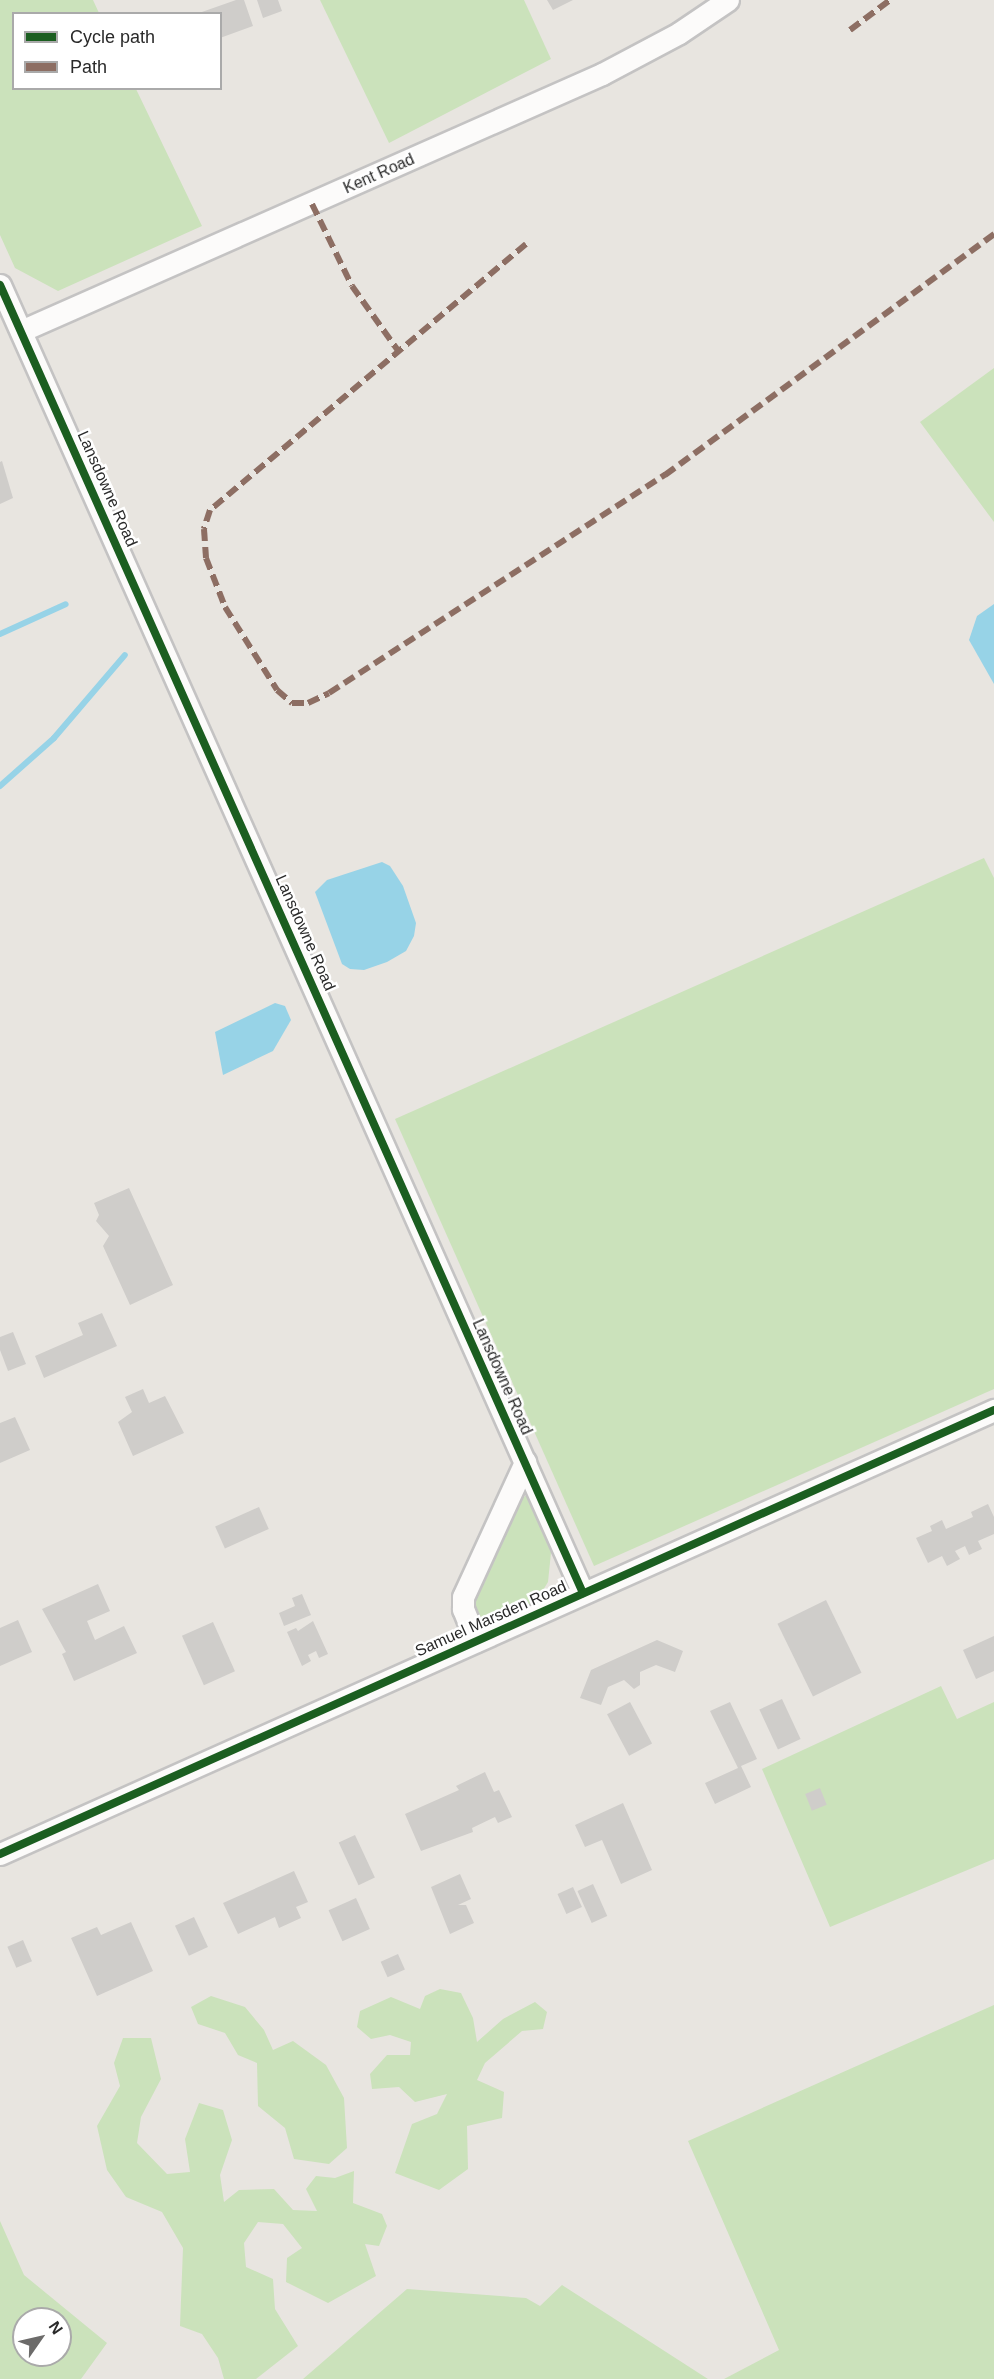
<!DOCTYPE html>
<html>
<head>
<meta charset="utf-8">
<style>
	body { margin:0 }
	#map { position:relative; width:994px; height:2379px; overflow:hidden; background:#e8e5e0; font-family:Helvetica,sans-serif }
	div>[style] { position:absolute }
	.green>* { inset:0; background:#cbe2bb }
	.water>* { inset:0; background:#97d3e7 }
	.stream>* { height:6px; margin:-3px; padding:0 3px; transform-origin:3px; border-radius:3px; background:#97d3e7 }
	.building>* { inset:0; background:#cfcdca; transform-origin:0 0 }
	.roads { filter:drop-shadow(2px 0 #c4c3c3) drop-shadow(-2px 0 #c4c3c3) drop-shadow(0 2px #c4c3c3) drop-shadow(0 -2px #c4c3c3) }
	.street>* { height:21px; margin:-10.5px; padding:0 10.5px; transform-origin:10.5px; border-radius:10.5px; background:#fcfbfa }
	.quiet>* { height:6px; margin-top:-3px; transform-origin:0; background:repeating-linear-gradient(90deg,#8d6e63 0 12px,transparent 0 18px) }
	.cycleway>* { height:8px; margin:-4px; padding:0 4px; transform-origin:4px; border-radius:4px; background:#1b5e20 }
	span { translate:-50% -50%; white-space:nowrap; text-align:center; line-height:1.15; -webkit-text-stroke:5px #fff; paint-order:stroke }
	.street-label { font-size:16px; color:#2a2a2a }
	.legend { position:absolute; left:12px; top:12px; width:210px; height:78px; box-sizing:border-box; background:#fff; border:2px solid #aaa; margin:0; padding:8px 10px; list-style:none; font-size:18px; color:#2a2a2a }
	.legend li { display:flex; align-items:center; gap:12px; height:30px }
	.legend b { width:30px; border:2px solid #aaa }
	.north { position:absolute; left:12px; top:2307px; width:60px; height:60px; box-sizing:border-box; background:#fff; border:2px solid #aaa; border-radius:50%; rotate:56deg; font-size:16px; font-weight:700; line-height:24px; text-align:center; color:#2a2a2a }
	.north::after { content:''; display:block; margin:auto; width:21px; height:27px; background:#6c6b6a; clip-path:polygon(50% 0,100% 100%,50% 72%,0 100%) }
</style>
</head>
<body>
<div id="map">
	<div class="green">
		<div style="clip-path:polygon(0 0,93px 0,99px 13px,14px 14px,14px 88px,136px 89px,202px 226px,58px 291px,15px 268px,0 235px)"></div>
		<div style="clip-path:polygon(320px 0,524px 0,551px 59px,389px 143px)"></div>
		<div style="clip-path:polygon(994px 368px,994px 522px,920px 422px)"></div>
		<div style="clip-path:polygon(984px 858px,994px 878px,994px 1389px,594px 1566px,395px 1119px)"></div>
		<div style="clip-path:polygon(525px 1496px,529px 1496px,552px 1543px,548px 1582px,534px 1605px,485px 1624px,470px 1606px,516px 1506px)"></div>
		<div style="clip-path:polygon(941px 1686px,957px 1719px,994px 1702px,994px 1859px,830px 1927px,762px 1769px)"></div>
		<div style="clip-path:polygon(440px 1989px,461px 1993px,473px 2018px,477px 2042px,503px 2019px,535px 2002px,547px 2012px,543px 2029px,522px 2031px,485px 2063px,477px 2080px,504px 2092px,502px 2118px,467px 2126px,468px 2169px,439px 2190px,395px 2173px,412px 2124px,437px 2114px,447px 2094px,415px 2102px,399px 2087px,372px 2089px,370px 2074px,387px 2055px,410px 2055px,411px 2042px,390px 2035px,371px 2039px,357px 2027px,360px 2011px,391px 1997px,420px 2009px,425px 1996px)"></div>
		<div style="clip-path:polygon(211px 1996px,245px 2007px,264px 2030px,273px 2050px,293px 2041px,326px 2065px,344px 2098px,347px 2148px,329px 2164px,294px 2159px,285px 2128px,258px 2106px,257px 2063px,238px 2055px,225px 2033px,198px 2024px,191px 2007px)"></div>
		<div style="clip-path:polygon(994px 2005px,994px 2379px,724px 2379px,779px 2350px,688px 2141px)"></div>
		<div style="clip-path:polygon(123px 2038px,151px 2038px,161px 2079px,141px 2117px,137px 2143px,167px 2174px,190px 2172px,185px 2139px,199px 2103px,223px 2110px,232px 2140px,220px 2175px,224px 2202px,239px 2190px,274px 2189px,293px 2210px,317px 2211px,306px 2189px,316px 2176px,335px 2178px,354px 2171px,353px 2203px,382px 2214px,387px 2226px,379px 2246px,365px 2244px,376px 2276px,328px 2303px,286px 2282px,287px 2258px,302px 2248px,283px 2224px,258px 2222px,244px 2243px,246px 2267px,273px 2279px,275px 2309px,298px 2346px,256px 2379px,224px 2379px,218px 2358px,202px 2334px,180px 2326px,183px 2248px,162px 2212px,126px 2197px,107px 2170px,97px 2126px,120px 2086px,114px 2063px)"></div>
		<div style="clip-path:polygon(evenodd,0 2221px,24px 2275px,107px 2343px,81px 2379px,0 2379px,0 2221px,24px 2319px,60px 2319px,60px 2355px,24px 2355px,24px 2319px)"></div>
		<div style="clip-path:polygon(562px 2285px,708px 2379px,303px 2379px,407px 2289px,526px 2298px,540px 2306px)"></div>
	</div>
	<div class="water">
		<div style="clip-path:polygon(994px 604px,994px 684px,969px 640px,977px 616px)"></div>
		<div style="clip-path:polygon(382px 862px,390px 866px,403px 886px,416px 923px,414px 936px,406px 951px,387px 962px,364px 970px,350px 969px,342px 964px,315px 892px,327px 880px)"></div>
		<div style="clip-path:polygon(275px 1003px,285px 1006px,291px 1020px,273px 1051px,223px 1075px,215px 1032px)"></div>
	</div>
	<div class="stream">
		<div style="left:0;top:634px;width:72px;rotate:-24.4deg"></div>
		<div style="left:0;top:786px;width:72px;rotate:-41.6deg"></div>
		<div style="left:54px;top:738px;width:109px;rotate:-49.5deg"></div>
	</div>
	<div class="building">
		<div style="clip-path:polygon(236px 0,244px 0,253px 26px,220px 38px,220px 14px,199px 13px)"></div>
		<div style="clip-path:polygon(257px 0,278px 0,282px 11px,263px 18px)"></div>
		<div style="clip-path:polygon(547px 0,573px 0,553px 10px)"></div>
		<div style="clip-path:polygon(2px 461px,13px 498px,0 504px,0 462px)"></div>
		<div style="clip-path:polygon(129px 1188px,173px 1285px,130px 1305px,103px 1246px,109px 1236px,96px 1221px,99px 1215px,94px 1203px)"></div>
		<div style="clip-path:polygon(102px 1313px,117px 1346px,44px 1378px,35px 1356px,83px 1335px,78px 1323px)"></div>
		<div style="clip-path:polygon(13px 1332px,26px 1364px,8px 1371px,0 1350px,0 1337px)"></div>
		<div style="clip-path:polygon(143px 1389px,149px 1403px,165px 1396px,184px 1433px,133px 1456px,118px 1422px,132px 1412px,125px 1397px)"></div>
		<div style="clip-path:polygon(15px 1417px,30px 1450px,0 1463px,0 1423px)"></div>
		<div style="clip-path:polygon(988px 1504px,994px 1517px,994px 1534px,978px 1541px,982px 1549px,969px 1555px,965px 1546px,955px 1551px,960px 1559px,947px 1566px,942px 1556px,928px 1563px,916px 1538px,932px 1531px,930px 1526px,942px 1520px,946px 1529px,973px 1517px,971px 1512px)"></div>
		<div style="left:259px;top:1507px;width:24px;height:48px;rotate:66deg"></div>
		<div style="clip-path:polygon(98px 1584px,110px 1611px,87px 1621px,95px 1640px,124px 1626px,137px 1653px,74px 1681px,62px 1654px,66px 1652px,42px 1609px)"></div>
		<div style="clip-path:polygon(302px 1594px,311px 1615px,284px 1626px,279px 1613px,295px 1606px,292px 1598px)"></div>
		<div style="left:826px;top:1600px;width:81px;height:54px;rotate:64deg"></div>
		<div style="clip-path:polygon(18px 1620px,32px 1652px,0 1666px,0 1628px)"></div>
		<div style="clip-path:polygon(313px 1621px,328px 1654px,319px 1658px,316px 1651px,308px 1655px,311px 1661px,302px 1666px,287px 1632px,296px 1628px,298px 1631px)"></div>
		<div style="left:213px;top:1622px;width:54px;height:34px;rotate:66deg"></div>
		<div style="clip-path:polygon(994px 1636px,994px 1671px,976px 1679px,963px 1650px)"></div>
		<div style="clip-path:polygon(657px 1640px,683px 1651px,675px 1672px,656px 1665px,640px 1672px,640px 1685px,634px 1689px,624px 1680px,608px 1687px,601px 1705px,580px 1698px,591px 1670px)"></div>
		<div style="left:782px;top:1699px;width:44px;height:25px;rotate:65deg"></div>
		<div style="left:630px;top:1702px;width:47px;height:26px;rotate:62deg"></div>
		<div style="clip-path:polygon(730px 1702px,757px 1759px,741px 1766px,751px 1787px,715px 1804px,705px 1783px,738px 1768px,710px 1711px)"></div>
		<div style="clip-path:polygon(485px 1772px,494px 1792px,499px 1790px,512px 1817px,498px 1823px,495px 1817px,472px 1828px,473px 1832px,421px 1851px,405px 1814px,459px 1790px,456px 1786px)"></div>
		<div style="left:820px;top:1788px;width:18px;height:16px;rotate:68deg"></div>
		<div style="clip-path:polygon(623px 1803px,652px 1870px,621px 1884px,602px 1840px,585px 1847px,575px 1825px)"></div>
		<div style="left:355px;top:1835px;width:47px;height:18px;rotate:65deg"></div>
		<div style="clip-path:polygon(294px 1871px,308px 1902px,296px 1907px,301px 1918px,279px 1928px,275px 1917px,238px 1934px,223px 1903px)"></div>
		<div style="clip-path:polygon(460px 1874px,471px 1899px,458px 1905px,466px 1905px,474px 1923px,450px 1934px,431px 1887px)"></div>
		<div style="left:593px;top:1884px;width:35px;height:17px;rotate:66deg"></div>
		<div style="left:573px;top:1887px;width:22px;height:17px;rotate:66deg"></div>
		<div style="left:356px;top:1898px;width:34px;height:30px;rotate:66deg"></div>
		<div style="left:194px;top:1917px;width:33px;height:21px;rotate:65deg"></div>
		<div style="clip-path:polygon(131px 1922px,153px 1971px,97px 1996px,71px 1938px,97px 1927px,101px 1935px)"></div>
		<div style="left:23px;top:1940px;width:23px;height:17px;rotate:67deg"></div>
		<div style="left:398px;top:1954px;width:17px;height:19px;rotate:66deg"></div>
	</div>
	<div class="roads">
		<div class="street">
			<div style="left:0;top:285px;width:1432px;rotate:65.98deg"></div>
			<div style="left:21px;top:331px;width:635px;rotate:-23.86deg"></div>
			<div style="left:602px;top:74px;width:87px;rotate:-28deg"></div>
			<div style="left:679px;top:33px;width:59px;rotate:-34deg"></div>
			<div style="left:476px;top:1641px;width:35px;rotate:-112deg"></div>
			<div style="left:463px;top:1609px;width:12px;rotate:-90deg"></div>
			<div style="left:463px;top:1597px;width:149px;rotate:-65.3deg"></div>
			<div style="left:0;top:1854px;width:1089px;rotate:-24.07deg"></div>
		</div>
	</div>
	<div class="quiet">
		<div style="left:850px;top:30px;width:50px;rotate:-36.9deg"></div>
		<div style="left:312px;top:204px;width:91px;rotate:64deg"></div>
		<div style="left:352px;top:286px;width:81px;rotate:54.5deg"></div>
		<div style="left:526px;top:244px;width:413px;rotate:139.9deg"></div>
		<div style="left:210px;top:510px;width:20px;rotate:108deg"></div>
		<div style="left:204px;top:529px;width:29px;rotate:86deg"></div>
		<div style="left:206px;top:558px;width:53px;rotate:68.8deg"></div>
		<div style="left:225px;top:607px;width:98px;rotate:57.9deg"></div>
		<div style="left:277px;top:690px;width:20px;rotate:41deg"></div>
		<div style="left:292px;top:703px;width:16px"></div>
		<div style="left:308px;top:703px;width:23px;rotate:-25deg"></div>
		<div style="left:329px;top:693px;width:401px;rotate:-33deg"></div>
		<div style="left:665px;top:475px;width:408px;rotate:-36.2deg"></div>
	</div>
	<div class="cycleway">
		<div style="left:0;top:285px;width:1432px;rotate:65.98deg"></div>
		<div style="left:0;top:1854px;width:1089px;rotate:-24.07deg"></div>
	</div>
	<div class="street-label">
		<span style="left:379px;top:174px;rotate:-24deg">Kent Road</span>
		<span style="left:107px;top:489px;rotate:66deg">Lansdowne Road</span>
		<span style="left:305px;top:933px;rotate:66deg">Lansdowne Road</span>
		<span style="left:502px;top:1377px;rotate:66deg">Lansdowne Road</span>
		<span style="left:491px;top:1619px;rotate:-24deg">Samuel Marsden Road</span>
	</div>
	<ul class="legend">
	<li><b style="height:8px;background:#1b5e20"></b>Cycle path</li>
	<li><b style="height:8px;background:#8d6e63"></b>Path</li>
	</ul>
	<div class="north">N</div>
</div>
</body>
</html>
